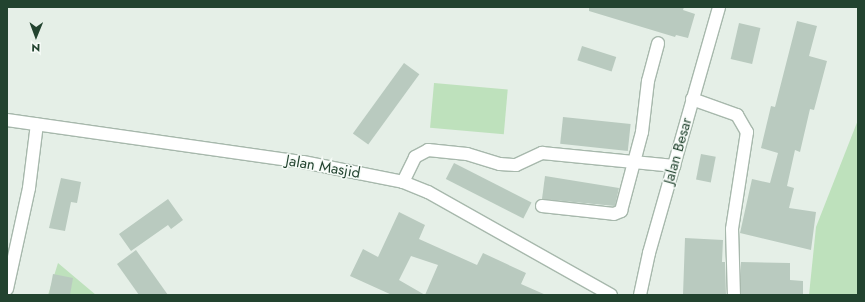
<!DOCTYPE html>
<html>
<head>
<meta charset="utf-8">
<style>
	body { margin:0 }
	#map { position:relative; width:865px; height:302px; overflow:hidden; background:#e5efe7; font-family:Jost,sans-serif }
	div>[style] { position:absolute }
	.green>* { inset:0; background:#bee1bc; transform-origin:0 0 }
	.building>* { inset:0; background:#b9cabf; transform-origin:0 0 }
	.roads { filter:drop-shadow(1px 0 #a7b8ac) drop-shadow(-1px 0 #a7b8ac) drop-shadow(0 1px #a7b8ac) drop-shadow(0 -1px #a7b8ac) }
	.minor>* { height:12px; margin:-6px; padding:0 6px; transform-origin:6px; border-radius:6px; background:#fff }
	span { translate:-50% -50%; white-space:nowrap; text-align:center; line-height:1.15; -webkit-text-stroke:3px #f6fbf7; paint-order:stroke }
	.street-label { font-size:15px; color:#22432f }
	.frame { position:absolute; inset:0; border:8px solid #22432f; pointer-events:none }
	.north { position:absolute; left:16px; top:16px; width:40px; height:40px; -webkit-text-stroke:3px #f6fbf7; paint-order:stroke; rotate:181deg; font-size:11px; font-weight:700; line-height:16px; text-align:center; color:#22432f }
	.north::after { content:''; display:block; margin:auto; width:14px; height:18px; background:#22432f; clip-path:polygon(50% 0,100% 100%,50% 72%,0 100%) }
</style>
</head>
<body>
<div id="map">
	<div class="green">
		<div style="left:434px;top:83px;width:74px;height:45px;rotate:5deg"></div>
		<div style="clip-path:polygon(858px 120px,858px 295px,809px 295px,816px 227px)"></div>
		<div style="clip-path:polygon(58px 263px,96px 295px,48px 295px)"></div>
	</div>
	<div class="building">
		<div style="clip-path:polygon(589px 7px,684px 7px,683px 10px,695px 14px,688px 38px,676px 35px,675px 37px,589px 11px)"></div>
		<div style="clip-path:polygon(797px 21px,817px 26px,809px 56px,827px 61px,814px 110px,810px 109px,800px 152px,795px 150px,787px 186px,794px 188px,789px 208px,816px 212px,811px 250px,740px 233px,752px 179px,770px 183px,778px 153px,761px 148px,771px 106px,775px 107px)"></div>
		<div style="left:739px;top:23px;width:22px;height:37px;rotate:13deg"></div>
		<div style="left:582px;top:46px;width:36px;height:15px;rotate:18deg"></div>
		<div style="left:404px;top:63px;width:19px;height:87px;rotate:36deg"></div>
		<div style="left:563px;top:117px;width:68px;height:27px;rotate:6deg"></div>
		<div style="left:701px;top:154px;width:15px;height:26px;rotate:11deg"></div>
		<div style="left:454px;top:163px;width:87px;height:18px;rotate:27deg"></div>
		<div style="clip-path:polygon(545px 176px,619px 188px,615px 206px,542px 199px)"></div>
		<div style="clip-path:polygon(61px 178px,81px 182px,77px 203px,71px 202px,65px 231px,49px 228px)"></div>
		<div style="clip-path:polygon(168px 199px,183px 220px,171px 229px,168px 225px,131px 251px,119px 234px)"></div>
		<div style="clip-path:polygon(evenodd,399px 212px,425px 225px,419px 239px,477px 265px,483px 253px,526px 273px,521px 284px,546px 295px,392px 295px,350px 276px,363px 249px,378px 257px,399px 212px,411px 256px,438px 265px,425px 295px,399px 280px,411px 256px)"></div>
		<div style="clip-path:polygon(685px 238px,723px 240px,722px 262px,725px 262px,726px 295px,683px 295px)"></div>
		<div style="clip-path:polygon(136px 250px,168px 295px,139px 295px,117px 264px)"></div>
		<div style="clip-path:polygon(741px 262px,790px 263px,790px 280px,803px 281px,803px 295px,741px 295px)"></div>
		<div style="clip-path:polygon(53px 274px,73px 278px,70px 295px,49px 295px)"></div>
	</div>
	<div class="roads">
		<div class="minor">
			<div style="left:692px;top:99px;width:48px;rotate:19.6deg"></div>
			<div style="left:737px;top:115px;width:20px;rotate:60deg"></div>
			<div style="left:747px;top:132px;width:98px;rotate:98.8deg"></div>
			<div style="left:732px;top:229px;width:66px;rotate:88.3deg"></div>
			<div style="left:7px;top:120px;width:299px;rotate:8.1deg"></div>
			<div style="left:303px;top:162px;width:102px;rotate:11.3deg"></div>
			<div style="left:403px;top:182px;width:27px;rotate:22deg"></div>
			<div style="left:428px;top:192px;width:210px;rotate:29.4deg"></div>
			<div style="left:403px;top:182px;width:28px;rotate:-64deg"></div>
			<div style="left:415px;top:157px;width:15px;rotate:-28deg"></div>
			<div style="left:428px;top:150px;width:39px;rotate:6deg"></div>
			<div style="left:467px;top:154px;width:34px;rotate:17deg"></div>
			<div style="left:500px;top:164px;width:16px;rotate:4deg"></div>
			<div style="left:516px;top:165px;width:29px;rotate:-25deg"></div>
			<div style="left:542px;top:153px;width:133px;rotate:5.6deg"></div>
			<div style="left:542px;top:206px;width:72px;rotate:6.3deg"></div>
			<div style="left:614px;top:214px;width:8px;rotate:-23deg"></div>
			<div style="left:621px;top:211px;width:82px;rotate:-75.1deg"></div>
			<div style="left:642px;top:132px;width:51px;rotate:-83.3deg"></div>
			<div style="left:648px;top:81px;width:39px;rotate:-75deg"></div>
			<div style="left:7px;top:289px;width:103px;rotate:-77.7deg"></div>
			<div style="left:29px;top:188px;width:64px;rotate:-82.9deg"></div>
			<div style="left:640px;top:295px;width:43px;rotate:-77.9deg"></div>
			<div style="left:649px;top:253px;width:256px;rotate:-74.1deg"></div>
		</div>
	</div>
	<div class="street-label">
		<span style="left:678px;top:151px;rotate:-74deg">Jalan Besar</span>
		<span style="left:323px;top:167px;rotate:10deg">Jalan Masjid</span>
	</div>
	<div class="frame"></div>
	<div class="north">N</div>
</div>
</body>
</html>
